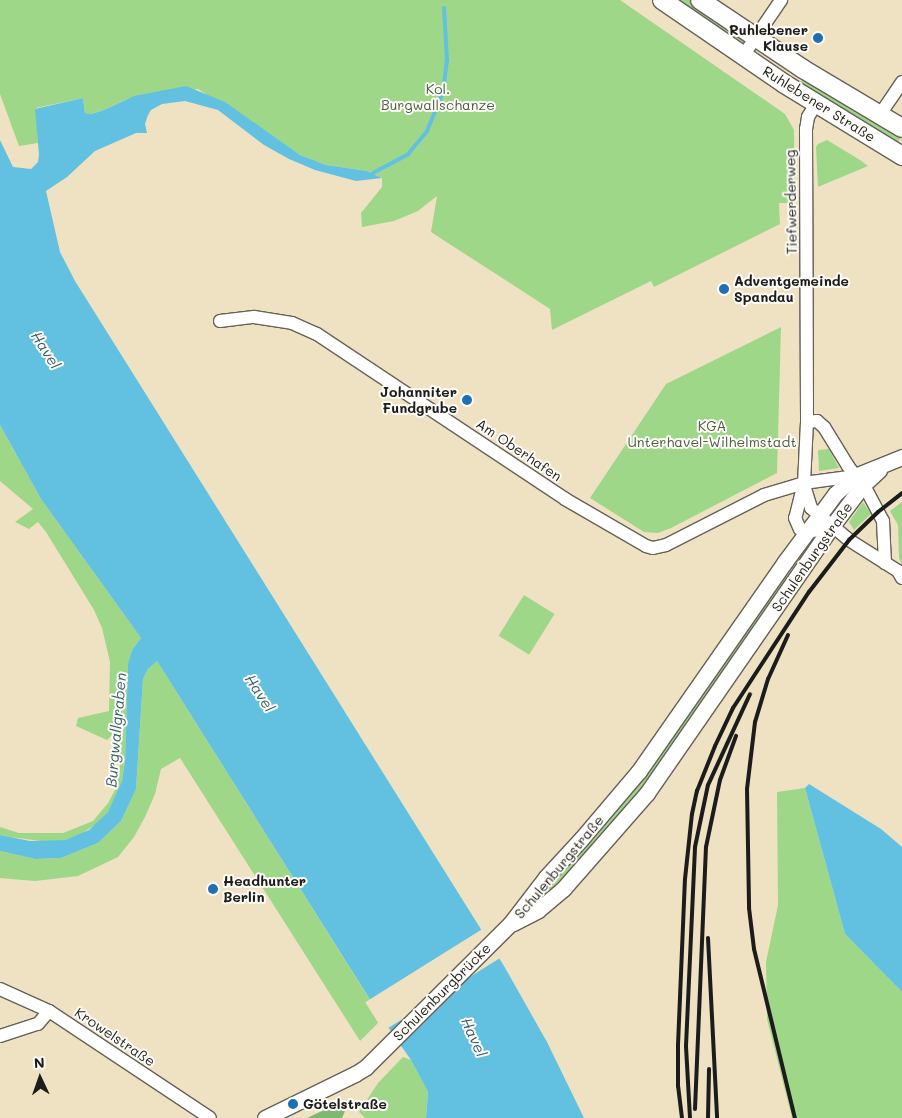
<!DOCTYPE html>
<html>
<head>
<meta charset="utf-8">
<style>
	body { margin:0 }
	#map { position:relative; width:902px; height:1118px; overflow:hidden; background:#eee2c3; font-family:Mali,sans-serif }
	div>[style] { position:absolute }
	.green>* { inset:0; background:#9fd789; transform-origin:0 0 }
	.forest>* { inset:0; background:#7fb875 }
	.water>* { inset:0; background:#62c1e1 }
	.pier>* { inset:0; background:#eee2c3; transform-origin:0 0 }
	.stream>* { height:4px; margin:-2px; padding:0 2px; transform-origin:2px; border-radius:2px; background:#62c1e1 }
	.roads { filter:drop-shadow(1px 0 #666156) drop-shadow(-1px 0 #666156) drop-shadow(0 1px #666156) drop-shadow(0 -1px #666156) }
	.minor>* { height:12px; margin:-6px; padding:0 6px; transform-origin:6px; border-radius:6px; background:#fff }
	.tertiary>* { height:15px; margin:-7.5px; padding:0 7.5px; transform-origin:7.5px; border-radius:7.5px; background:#fff }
	.secondary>* { height:18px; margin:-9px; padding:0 9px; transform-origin:9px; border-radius:9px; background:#fff }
	.rail>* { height:4px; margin:-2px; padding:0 2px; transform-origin:2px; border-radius:2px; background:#1c1c1c }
	.dots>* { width:14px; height:14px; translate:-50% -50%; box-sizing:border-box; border:2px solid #fdfcf7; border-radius:50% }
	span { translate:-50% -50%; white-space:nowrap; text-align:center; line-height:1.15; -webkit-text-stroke:4px #fdfcf7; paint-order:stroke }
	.poi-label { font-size:14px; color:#1c1c1c; font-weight:700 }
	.right { translate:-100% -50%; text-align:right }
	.left { translate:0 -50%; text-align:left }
	.park-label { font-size:14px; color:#4a5d42 }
	.street-label { font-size:14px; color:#1c1c1c }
	.water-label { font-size:15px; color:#385e6b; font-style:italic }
	.north { position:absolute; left:15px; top:1053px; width:50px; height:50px; -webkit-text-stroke:4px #fdfcf7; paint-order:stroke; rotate:357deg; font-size:14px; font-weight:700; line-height:20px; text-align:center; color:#1c1c1c }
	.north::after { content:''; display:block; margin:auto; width:18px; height:22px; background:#1c1c1c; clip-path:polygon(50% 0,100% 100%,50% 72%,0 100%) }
</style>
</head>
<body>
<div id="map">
	<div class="green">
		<div style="clip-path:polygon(0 0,620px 0,785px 114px,794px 130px,795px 203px,779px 203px,780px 224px,654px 287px,651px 281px,552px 330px,550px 309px,431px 232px,437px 196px,418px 211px,394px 221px,362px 227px,361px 213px,382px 187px,382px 178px,367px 171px,326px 165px,300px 155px,198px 89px,127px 99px,104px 110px,90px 114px,85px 113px,83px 98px,36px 108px,38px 143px,19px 146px,0 94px)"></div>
		<div style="clip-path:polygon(674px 0,691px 0,746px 39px,746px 41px,738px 44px)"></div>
		<div style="left:804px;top:77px;width:114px;height:10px;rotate:31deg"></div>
		<div style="clip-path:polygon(827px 140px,860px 160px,868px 166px,818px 187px,816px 147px,818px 144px)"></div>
		<div style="clip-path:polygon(781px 327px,777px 473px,671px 528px,658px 533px,644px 532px,590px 498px,666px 384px)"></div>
		<div style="clip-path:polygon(0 425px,41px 499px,141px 638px,132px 650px,128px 665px,125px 761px,122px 781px,116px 798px,108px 812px,95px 825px,81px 834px,65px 840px,49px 842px,10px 837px,0 835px,0 827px,19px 833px,63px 833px,93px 821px,108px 803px,115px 790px,120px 765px,119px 729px,107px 740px,76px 726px,78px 718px,109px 711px,110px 662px,102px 628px,94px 610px,46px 532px,38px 522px,29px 529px,15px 522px,33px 509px,0 481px)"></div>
		<div style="clip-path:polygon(829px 449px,839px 468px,819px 471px,818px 450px)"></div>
		<div style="clip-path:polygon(863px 502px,871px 514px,854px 530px,849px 522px)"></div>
		<div style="clip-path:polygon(902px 502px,902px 565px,899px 558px,898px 525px,890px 511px)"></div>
		<div style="clip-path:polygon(783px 573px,790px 577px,644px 786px,558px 883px,533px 905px)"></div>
		<div style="left:524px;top:595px;width:36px;height:48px;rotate:32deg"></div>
		<div style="clip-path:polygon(157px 661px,382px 1019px,360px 1041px,180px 758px,161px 769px,155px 794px,145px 817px,134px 837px,118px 857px,78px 876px,35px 881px,0 878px,0 851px,35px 859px,61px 858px,98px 843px,121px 821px,136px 788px,143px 679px,148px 669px)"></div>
		<div style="clip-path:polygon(805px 788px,845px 934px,902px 992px,902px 1118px,792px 1118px,767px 1019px,766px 962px,778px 905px,777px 792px)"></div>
		<div style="clip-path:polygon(403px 1057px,411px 1060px,428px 1092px,426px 1118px,365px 1118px,359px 1112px,378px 1083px)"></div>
	</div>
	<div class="forest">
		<div style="clip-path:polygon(346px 1100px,348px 1104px,342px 1118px,307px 1118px)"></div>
	</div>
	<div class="water">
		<div style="clip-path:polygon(186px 86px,225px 102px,300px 155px,326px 165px,367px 171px,382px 178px,356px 181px,315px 170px,289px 159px,264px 145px,218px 110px,185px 101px,162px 104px,151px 110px,148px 115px,145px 124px,147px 133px,136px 133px,95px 151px,67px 177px,46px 191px,60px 252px,75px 281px,504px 966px,547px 1042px,584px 1118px,426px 1118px,428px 1092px,411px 1060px,381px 1017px,157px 661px,148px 669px,143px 679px,136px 789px,121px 821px,98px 843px,61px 858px,35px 859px,0 851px,0 835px,30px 841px,65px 840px,89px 830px,108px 812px,122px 781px,125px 761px,128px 664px,132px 650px,141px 638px,41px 499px,0 425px,0 140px,13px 167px,31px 169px,38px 162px,39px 155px,35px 109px,83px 98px,85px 113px,91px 114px,104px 110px,134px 96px)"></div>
		<div style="clip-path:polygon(809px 784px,881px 829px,902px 847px,902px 992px,845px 934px,805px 788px)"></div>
	</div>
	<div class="pier">
		<div style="left:484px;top:928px;width:34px;height:140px;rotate:58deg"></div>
	</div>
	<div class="stream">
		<div style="left:373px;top:173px;width:40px;rotate:-28deg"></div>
		<div style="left:408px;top:154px;width:30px;rotate:-50deg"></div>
		<div style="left:427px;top:131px;width:42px;rotate:-67.7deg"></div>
		<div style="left:443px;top:92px;width:32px;rotate:-83deg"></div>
		<div style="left:447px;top:60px;width:52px;rotate:-93.3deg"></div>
	</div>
	<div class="roads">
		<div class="minor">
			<div style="left:743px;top:56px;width:68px;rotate:-55.8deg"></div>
			<div style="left:816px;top:104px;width:15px;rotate:122deg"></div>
			<div style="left:808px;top:117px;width:12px;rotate:99deg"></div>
			<div style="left:806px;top:129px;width:293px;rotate:89.8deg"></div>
			<div style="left:807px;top:422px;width:61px;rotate:92.8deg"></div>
			<div style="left:804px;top:483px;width:36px;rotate:104deg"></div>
			<div style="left:795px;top:518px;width:12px;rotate:66deg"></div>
			<div style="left:800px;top:529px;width:7px;rotate:34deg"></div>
			<div style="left:806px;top:533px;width:27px;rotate:-15deg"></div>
			<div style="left:879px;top:116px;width:41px;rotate:-55.9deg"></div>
			<div style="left:220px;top:321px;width:34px;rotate:-7deg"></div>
			<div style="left:254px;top:317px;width:38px;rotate:9deg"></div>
			<div style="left:292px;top:323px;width:27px;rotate:24deg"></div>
			<div style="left:317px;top:334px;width:298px;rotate:33.6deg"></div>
			<div style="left:565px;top:499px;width:94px;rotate:30.1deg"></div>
			<div style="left:646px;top:546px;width:7px;rotate:16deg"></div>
			<div style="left:653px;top:548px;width:13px;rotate:-13deg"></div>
			<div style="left:666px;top:545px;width:110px;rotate:-27deg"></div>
			<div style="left:764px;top:495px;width:42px;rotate:-16.7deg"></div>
			<div style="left:804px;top:483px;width:51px;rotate:-7.8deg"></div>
			<div style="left:807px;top:422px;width:10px;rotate:-6deg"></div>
			<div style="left:817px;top:421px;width:9px;rotate:41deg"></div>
			<div style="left:824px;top:427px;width:46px;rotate:58.4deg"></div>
			<div style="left:848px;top:466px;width:31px;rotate:53deg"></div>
			<div style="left:867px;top:491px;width:34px;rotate:62deg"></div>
			<div style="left:883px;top:521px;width:42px;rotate:87.3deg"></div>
			<div style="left:804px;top:485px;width:24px;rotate:73deg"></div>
			<div style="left:811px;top:508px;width:50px;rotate:40.1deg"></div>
			<div style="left:849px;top:540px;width:58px;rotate:32.3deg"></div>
			<div style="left:898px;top:571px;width:8px;rotate:60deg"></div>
			<div style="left:0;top:989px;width:54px;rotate:24.2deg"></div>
			<div style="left:49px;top:1011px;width:193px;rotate:33.6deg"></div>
			<div style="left:0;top:1036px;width:40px;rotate:-18deg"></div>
			<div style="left:38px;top:1024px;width:17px;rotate:-50deg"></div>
		</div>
		<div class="tertiary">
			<div style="left:513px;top:923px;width:28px;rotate:-27deg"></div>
			<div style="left:538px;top:910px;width:33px;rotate:-40deg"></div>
			<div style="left:563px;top:889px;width:128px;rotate:-48.8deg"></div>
			<div style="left:647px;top:793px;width:325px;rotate:-55.3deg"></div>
			<div style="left:832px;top:526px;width:51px;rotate:-52.9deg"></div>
			<div style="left:863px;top:485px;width:22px;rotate:-43deg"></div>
			<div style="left:265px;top:1118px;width:100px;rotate:-26.1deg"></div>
			<div style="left:355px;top:1074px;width:13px;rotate:-32deg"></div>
			<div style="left:366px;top:1067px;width:203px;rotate:-44.8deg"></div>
			<div style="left:510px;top:924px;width:59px;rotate:-52.5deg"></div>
			<div style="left:546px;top:877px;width:53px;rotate:-47.3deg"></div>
			<div style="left:582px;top:838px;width:88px;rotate:-49.6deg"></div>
			<div style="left:639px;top:771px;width:254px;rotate:-55.1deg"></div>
			<div style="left:784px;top:563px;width:86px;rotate:-53.5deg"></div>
			<div style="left:835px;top:494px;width:27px;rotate:-42deg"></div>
			<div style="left:855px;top:476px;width:51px;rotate:-22deg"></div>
		</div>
		<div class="secondary">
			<div style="left:662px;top:0;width:147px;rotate:34.4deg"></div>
			<div style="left:783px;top:83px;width:140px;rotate:31.5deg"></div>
			<div style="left:700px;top:0;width:124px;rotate:33.8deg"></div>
			<div style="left:803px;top:69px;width:115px;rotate:30.8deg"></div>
		</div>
	</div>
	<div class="rail">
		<div style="left:788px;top:635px;width:48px;rotate:114.4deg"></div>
		<div style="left:768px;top:679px;width:45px;rotate:106.8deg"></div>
		<div style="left:755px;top:722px;width:67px;rotate:96.8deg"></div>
		<div style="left:747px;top:789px;width:119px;rotate:89deg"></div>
		<div style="left:749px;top:908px;width:41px;rotate:83deg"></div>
		<div style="left:754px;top:949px;width:174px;rotate:76.4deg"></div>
		<div style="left:708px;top:938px;width:180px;rotate:87.1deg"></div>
		<div style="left:695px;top:1109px;width:262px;rotate:-87.6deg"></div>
		<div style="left:706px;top:847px;width:68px;rotate:-78.2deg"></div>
		<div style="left:720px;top:780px;width:47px;rotate:-70deg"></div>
		<div style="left:682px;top:1118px;width:32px;rotate:-97deg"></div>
		<div style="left:678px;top:1086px;width:41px;rotate:-90deg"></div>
		<div style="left:678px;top:1045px;width:166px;rotate:-87.6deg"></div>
		<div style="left:685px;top:879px;width:65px;rotate:-83.9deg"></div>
		<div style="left:692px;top:814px;width:24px;rotate:-78deg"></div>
		<div style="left:697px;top:791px;width:48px;rotate:-68.2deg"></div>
		<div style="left:715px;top:746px;width:42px;rotate:-64.7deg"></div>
		<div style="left:733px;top:708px;width:139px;rotate:-56.8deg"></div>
		<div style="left:809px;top:592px;width:66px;rotate:-52.4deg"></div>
		<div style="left:849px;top:540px;width:40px;rotate:-44deg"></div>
		<div style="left:878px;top:512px;width:31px;rotate:-38deg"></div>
		<div style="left:690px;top:1118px;width:72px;rotate:-93.2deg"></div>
		<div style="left:686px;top:1046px;width:199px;rotate:-87.4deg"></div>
		<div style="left:695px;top:847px;width:63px;rotate:-78.2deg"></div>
		<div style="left:708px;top:785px;width:100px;rotate:-65.2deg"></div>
		<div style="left:708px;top:1118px;width:49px;rotate:-88.8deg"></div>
	</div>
	<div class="dots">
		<div style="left:818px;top:38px;background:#1f6fb2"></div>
		<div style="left:724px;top:289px;background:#1f6fb2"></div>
		<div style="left:467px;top:400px;background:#1f6fb2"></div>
		<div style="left:213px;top:889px;background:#1f6fb2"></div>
		<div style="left:293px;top:1104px;background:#1f6fb2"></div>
	</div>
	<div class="poi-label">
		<span class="right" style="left:808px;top:38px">Ruhlebener<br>Klause</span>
		<span class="left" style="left:734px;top:289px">Adventgemeinde<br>Spandau</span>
		<span class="right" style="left:457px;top:400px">Johanniter<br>Fundgrube</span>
		<span class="left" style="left:223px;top:889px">Headhunter<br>Berlin</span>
		<span class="left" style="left:303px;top:1104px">Götelstraße</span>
	</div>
	<div class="park-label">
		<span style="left:438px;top:97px">Kol.<br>Burgwallschanze</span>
		<span style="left:712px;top:434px">KGA<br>Unterhavel-Wilhelmstadt</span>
	</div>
	<div class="street-label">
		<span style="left:819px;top:104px;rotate:32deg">Ruhlebener Straße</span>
		<span style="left:791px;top:202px;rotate:-91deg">Tiefwerderweg</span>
		<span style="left:519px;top:450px;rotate:34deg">Am Oberhafen</span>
		<span style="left:812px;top:557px;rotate:-55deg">Schulenburgstraße</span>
		<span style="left:559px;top:867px;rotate:-50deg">Schulenburgstraße</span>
		<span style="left:442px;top:992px;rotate:-45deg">Schulenburgbrücke</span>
		<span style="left:115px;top:1037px;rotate:34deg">Krowelstraße</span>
	</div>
	<div class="water-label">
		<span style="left:46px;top:350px;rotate:58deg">Havel</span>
		<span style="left:260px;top:693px;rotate:57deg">Havel</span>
		<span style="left:116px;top:730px;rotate:-85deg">Burgwallgraben</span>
		<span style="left:474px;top:1037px;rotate:66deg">Havel</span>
	</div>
	<div class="north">N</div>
</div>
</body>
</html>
